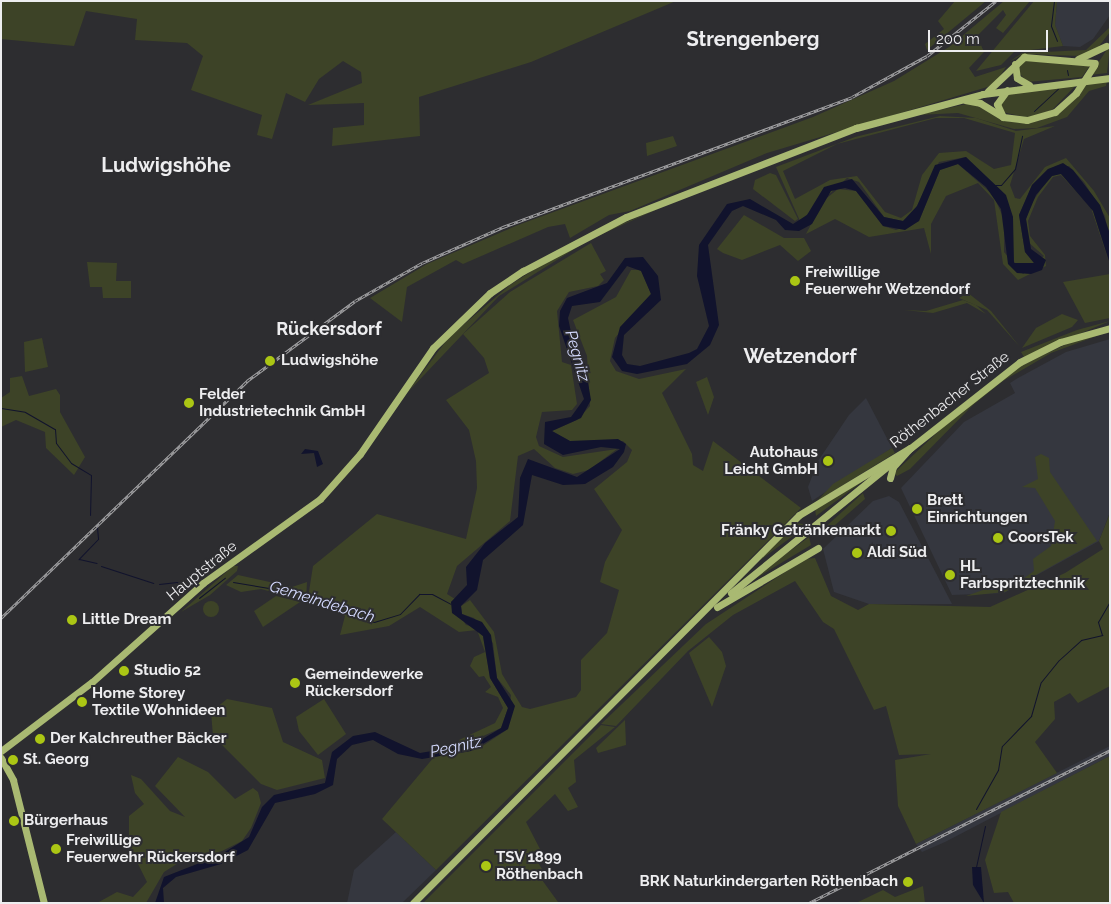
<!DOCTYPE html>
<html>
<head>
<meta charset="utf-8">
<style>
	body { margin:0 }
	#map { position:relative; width:1111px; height:904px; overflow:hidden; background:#2d2d30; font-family:Raleway,sans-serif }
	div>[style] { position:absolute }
	.built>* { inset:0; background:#35373f }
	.green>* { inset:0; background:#3d4327 }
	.round { border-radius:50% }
	.water>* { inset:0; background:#11132d }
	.stream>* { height:1px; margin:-0.5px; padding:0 0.5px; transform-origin:0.5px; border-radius:0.5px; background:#11132d }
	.major>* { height:7px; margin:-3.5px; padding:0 3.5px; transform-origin:3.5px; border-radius:3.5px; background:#a9b972 }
	.rail>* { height:3px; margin-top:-1.5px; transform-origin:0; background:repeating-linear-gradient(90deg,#2d2d30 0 4px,#a4a4a6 0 8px); box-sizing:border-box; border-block:1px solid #a4a4a6 }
	.major-bridge>* { height:7px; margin:-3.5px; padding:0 3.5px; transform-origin:3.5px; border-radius:3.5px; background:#a9b972 }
	.dots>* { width:14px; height:14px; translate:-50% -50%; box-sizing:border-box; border:2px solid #2d2d30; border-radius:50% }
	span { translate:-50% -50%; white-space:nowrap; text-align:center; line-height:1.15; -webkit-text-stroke:4px #2d2d30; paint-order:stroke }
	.poi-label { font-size:15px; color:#ededef; font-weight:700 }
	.left { translate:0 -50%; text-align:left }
	.right { translate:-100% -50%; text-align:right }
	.street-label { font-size:15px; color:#ededef }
	.water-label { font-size:16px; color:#d5dbff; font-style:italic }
	.quarter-label { font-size:18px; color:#ededef; font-weight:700 }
	.district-label { font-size:20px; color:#ededef; font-weight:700 }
	.frame { position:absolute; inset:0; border:2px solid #ededef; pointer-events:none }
	.scale { position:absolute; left:928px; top:30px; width:120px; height:22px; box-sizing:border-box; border:2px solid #ededef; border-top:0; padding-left:6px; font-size:15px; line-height:18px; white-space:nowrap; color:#ededef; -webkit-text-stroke:4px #2d2d30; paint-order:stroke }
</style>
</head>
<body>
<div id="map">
	<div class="built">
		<div style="clip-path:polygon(1057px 1px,1110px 1px,1110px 15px,1093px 39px,1080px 47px,1063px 46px,1055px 25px)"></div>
		<div style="clip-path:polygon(1110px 339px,1110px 512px,1099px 541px,1004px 593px,952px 595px,901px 488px,964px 422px,1015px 393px,1010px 383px,1018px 378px,1066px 352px)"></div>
		<div style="clip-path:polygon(866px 398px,892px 448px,812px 501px,808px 487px,818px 461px,849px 415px)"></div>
		<div style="clip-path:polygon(889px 496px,899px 502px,952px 604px,869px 604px,834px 592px,823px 549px,873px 501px)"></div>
		<div style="clip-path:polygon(1110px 746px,1110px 756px,945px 842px,922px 852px,916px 844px)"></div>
		<div style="clip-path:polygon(396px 832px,436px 870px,402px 903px,347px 903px,354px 870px)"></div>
	</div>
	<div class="green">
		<div style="clip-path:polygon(1px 1px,676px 1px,531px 62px,419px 97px,420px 136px,332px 146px,333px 128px,364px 125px,364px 103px,308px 105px,362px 83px,361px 72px,343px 61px,319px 79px,305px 102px,286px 93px,272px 139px,257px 135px,262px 115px,191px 90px,203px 56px,187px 43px,135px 40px,137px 19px,86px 11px,74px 46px,1px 39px)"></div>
		<div style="clip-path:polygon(955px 1px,986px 1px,927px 50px,925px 44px,944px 29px,938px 21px)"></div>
		<div style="clip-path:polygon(1004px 1px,1030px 1px,1003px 33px,996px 28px,1006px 15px,1003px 10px,977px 36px,984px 52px,969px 68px,975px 77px,1006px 67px,994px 85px,767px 153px,630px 211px,609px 215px,570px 238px,565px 224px,548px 227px,463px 264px,456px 260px,407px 287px,402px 322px,370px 298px,427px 264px,518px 225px,813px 117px,894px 81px,949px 47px)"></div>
		<div style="clip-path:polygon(1034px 1px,1057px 1px,1055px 25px,1063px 46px,1014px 52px,1001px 65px,976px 71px)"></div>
		<div style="clip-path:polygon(1110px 27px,1110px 32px,1096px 50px,1081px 56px,1024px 54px,1009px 62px,1022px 53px,1086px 50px)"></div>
		<div style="clip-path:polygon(1110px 45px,1107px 73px,1090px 75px)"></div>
		<div style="clip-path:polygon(1026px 60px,1091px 64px,1082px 77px,1027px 82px,1016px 69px)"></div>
		<div style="clip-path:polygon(1107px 81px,1106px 86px,1089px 91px,1067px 117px,1037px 128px,1014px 129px,958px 113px,917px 115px,971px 103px,1010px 122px,1040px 121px,1071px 103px,1086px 83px)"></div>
		<div style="clip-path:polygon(1078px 83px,1052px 110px,1030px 118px,1002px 112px,1000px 99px,1009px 93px)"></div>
		<div style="clip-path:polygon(evenodd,940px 116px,976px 118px,1016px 131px,1055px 126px,1024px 139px,1010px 185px,1015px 198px,1020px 199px,1045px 167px,1066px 158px,1094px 191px,1110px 218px,1110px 244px,1105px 216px,1084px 182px,1069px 166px,1048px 169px,1032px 185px,1019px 215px,1025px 252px,1034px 263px,1017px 265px,1011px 258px,1013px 217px,966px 157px,939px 162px,913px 214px,903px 221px,884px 217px,859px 182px,847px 178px,800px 221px,776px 167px,855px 137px,940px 116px,936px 118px,964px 118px,1015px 133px,1011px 165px,994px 169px,966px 151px,939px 153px,922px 175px,912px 210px,901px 218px,885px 212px,857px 176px,830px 180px,795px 199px,783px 171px,837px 144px,936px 118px)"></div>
		<div style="clip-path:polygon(673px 136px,677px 146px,647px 156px,646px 143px)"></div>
		<div style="clip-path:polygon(958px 164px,993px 195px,1004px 219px,1004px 252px,1023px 274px,1044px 256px,1028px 242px,1026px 219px,1031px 204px,1042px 188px,1052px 176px,1058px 174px,1061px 174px,1065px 177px,1085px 198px,1093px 211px,1110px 265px,1091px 208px,1061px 175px,1053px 177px,1038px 197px,1028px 221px,1030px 236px,1045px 255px,1046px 266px,1018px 280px,1003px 264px,994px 200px,978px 183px,946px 196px,931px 224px,931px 254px,924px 228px,869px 237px,835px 219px,806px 234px,823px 201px,838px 189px,856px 191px,883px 226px,896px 230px,919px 221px,940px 170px)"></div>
		<div style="clip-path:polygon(770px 173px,776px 175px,798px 219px,795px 221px,753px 189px,755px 180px)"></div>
		<div style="clip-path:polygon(669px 204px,589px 240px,499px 296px,407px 393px,449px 337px,510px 285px,546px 262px,603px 232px)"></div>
		<div style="clip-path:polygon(744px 215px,784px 238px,804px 238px,811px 251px,798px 261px,780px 245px,742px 260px,723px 253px,717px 249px)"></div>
		<div style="clip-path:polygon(591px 243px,606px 271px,600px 274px,604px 280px,598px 286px,569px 292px,557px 311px,562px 362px,571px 365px,577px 404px,572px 410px,542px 412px,536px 437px,539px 446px,563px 457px,617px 449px,589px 470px,573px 474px,555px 468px,534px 449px,518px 456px,510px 521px,457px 566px,447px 594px,455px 599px,451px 602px,466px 625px,476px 627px,483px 636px,490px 678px,508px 708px,501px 728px,461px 746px,459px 740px,495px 723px,503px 708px,498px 697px,485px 692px,491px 687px,484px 676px,479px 677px,470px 666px,474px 657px,485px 652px,477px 630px,459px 632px,420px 607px,389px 626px,340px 635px,345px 616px,315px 603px,311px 594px,308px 598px,313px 566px,377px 514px,466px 539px,477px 488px,476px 461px,469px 430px,446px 400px,489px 373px,484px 358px,463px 334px,510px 292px)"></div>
		<div style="clip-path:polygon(87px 262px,117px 263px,116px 281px,131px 281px,131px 298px,103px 298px,102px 287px,90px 287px)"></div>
		<div style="clip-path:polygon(631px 270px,641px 270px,651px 294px,615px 338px,610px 361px,616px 371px,639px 379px,686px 369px,662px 393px,692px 454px,693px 465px,703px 471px,713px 441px,801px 508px,436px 870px,382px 819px,434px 757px,481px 747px,508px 729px,511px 695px,497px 678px,493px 643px,474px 618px,462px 614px,461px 606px,470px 600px,494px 632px,502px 674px,522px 707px,530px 709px,576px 697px,581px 690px,581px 660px,607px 633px,619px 590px,600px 582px,605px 562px,622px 530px,594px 489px,627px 462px,632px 450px,623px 441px,570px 441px,552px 431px,577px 420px,590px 406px,587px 356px,573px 320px,616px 297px)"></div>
		<div style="clip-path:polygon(1110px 274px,1110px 318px,1085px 323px,1063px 282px)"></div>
		<div style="clip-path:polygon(968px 293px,991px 311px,1020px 347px,987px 310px,959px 298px)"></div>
		<div style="clip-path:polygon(963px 300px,976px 305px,986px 314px,967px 303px,933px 313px,904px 310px,926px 311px)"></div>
		<div style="clip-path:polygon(1062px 314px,1078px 320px,1072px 327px,1022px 348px,1036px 328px)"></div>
		<div style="clip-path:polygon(1110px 321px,1024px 357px,1021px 352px,1077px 330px)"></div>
		<div style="clip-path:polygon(1110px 331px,1051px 353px,1003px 381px,973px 405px,910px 469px,897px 476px,894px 473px,956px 415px,1018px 367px,1075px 340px)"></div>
		<div style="clip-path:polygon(42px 338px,48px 367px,25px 372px,24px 342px)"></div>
		<div style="clip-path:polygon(22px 376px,29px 396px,56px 389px,60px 395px,60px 412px,85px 457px,74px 475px,46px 448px,45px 432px,16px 420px,1px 427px,1px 398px,10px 392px,10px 378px)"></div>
		<div style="clip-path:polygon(707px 377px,714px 397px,708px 415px,696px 382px)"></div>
		<div style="clip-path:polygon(892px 448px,895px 453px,817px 501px,833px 484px)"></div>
		<div style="clip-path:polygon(1041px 454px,1049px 458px,1050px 472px,1097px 541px,1005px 592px,966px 596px,983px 590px,1003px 590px,1020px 581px,1034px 571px,1033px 559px,1051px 546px,1055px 521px,1035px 488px,1022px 487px,1038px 479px,1035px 457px)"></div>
		<div style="clip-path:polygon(861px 480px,862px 482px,816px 516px,815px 509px)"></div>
		<div style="clip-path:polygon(863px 493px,865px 499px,834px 526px,822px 530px)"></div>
		<div style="clip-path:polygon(1110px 513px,1110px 686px,1078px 703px,1070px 693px,1054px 702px,1055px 719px,1035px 742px,1057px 773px,916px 844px,898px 806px,895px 760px,931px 754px,899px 755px,886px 706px,874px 710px,834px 629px,823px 622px,795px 581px,733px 615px,688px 651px,616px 726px,601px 724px,706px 624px,805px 559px,815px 558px,831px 596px,858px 610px,869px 604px,990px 607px,1065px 573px,1103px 549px,1099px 541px)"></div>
		<div style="clip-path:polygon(795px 523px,803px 524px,801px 530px,759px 561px)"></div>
		<div style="clip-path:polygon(809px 537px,811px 545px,758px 577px,758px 574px)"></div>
		<div style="clip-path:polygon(233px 566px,238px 566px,237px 571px,210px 595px,181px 612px)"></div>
		<div style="clip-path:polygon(238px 575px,292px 587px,307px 582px,306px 601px,261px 589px,241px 592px,226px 585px)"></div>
		<div style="clip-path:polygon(276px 596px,300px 602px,263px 627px,254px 611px)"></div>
		<div class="round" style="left:203px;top:601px;width:16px;height:16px"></div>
		<div style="clip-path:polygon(709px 637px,722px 652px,726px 666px,712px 707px,689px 653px)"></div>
		<div style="clip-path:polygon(227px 699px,272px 708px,283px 742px,322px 760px,325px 778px,277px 790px,261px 784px,213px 736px,211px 712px)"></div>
		<div style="clip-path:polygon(324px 699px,346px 734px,318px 755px,299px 731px,296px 717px)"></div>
		<div style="clip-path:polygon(625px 720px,626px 745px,598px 753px,596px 748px)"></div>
		<div style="clip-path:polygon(601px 725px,615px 727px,574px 760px,576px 782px,568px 788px,578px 807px,568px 811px,555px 794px,526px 822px,540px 849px,537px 861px,542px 869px,537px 873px,558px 902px,423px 903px)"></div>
		<div style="clip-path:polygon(1110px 756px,1110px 903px,1014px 903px,1008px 892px,994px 893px,985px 860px,1001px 812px)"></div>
		<div style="clip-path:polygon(178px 757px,208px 772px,235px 799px,253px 788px,258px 792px,261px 803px,251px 828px,242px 841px,222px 851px,180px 862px,164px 872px,146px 903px,97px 903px,117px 892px,133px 897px,147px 882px,129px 846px,129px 816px,144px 804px,135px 793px,131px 775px,141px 779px,170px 811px,185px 817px,155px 786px)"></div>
		<div style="clip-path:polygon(923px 886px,925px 903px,856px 903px,883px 890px,895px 897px)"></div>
	</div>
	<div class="water">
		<div style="clip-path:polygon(966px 157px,1006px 195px,1013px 217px,1014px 263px,1034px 263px,1025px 252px,1019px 215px,1032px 185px,1048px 169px,1063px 163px,1073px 170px,1100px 205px,1109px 231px,1110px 264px,1093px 211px,1061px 174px,1052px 176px,1036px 195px,1026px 219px,1031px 249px,1046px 260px,1042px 270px,1031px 274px,1017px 273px,1008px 264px,1001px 209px,986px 187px,958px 164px,940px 170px,919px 221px,905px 230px,883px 226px,856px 191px,845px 188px,831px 191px,812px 224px,799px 231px,785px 230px,776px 220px,743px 206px,732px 211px,708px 245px,719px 325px,710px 345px,687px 364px,637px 374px,622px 371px,612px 357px,620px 327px,651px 294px,641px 271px,627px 266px,600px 302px,572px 306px,568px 318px,572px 337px,585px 365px,591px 400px,581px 418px,552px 431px,570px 441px,618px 439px,626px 444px,624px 452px,613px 467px,585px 484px,563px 485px,532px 475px,523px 525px,483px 560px,477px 590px,461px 606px,462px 614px,482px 622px,491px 635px,497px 678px,515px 706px,508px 729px,471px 751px,422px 759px,398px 754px,373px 740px,352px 745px,337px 759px,333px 785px,315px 794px,275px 803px,248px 850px,221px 864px,176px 877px,163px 888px,164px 903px,155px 903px,164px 877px,220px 855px,249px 837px,262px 807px,274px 795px,325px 783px,332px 752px,353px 736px,375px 732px,420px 753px,474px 744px,501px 728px,508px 708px,490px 678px,483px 636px,452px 613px,451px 602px,467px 585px,466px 567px,485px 543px,518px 517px,520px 478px,528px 459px,577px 477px,620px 449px,601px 447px,563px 455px,544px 444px,545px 422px,571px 417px,584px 399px,559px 326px,560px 311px,567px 298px,607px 283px,625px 258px,643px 257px,658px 276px,661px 300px,624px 335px,622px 355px,627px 364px,640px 366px,689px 353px,697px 349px,709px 326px,697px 276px,699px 245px,727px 204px,750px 199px,793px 224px,807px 215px,824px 187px,852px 179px,884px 217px,903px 221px,917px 206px,935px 165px)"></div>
		<div style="clip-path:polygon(305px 449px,318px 451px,323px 464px,317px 467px,314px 453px,301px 454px)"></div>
		<div style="clip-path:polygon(972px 867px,981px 867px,984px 903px,973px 885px)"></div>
	</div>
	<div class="stream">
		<div style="left:1054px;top:1px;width:25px;rotate:97deg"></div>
		<div style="left:1051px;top:26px;width:16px;rotate:68deg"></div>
		<div style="left:1067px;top:70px;width:5px;rotate:79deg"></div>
		<div style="left:1034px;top:111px;width:33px;rotate:-43deg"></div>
		<div style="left:994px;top:185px;width:7px"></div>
		<div style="left:1001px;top:185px;width:21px;rotate:-49deg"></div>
		<div style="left:1015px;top:169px;width:34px;rotate:-78deg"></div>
		<div style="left:1px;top:408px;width:24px;rotate:9deg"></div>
		<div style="left:25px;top:412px;width:34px;rotate:30deg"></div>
		<div style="left:55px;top:429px;width:14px;rotate:86deg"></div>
		<div style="left:56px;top:443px;width:25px;rotate:53deg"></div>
		<div style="left:71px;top:463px;width:23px;rotate:31deg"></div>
		<div style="left:91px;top:475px;width:40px;rotate:91.4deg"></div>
		<div style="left:97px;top:527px;width:12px;rotate:85deg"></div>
		<div style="left:98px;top:539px;width:28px;rotate:134deg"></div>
		<div style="left:79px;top:559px;width:18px;rotate:13deg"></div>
		<div style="left:101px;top:566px;width:55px;rotate:18.1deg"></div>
		<div style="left:233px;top:582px;width:73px;rotate:9.5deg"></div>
		<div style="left:305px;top:594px;width:74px;rotate:22.1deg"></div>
		<div style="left:374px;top:622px;width:27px;rotate:-17deg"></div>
		<div style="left:400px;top:614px;width:28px;rotate:-46deg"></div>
		<div style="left:419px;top:594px;width:13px"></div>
		<div style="left:432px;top:594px;width:21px;rotate:28deg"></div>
		<div style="left:159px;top:584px;width:18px;rotate:-6deg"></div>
		<div style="left:177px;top:582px;width:12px;rotate:42deg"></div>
		<div style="left:199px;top:598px;width:33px;rotate:-38deg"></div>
		<div style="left:1059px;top:660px;width:30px;rotate:-42deg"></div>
		<div style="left:1081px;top:640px;width:22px;rotate:-13deg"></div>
		<div style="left:1102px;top:635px;width:14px;rotate:-107deg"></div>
		<div style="left:1098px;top:622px;width:24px;rotate:-60deg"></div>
		<div style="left:976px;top:809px;width:45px;rotate:-60.6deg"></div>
		<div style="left:998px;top:770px;width:24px;rotate:-81deg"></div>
		<div style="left:1002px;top:746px;width:42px;rotate:-46deg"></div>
		<div style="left:1031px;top:716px;width:35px;rotate:-74deg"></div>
		<div style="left:1041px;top:682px;width:28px;rotate:-51deg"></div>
		<div style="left:976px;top:867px;width:42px;rotate:-77.6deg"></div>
	</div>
	<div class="major">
		<div style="left:1078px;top:59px;width:31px;rotate:-25deg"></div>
		<div style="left:1015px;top:64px;width:14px;rotate:82deg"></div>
		<div style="left:1017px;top:78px;width:14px;rotate:30deg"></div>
		<div style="left:988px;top:91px;width:50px;rotate:-43.4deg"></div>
		<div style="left:1024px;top:57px;width:71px;rotate:4.8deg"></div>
		<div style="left:965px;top:100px;width:15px;rotate:11deg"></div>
		<div style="left:980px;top:103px;width:27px;rotate:31deg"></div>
		<div style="left:1003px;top:117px;width:24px;rotate:7deg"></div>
		<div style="left:1027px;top:120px;width:29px;rotate:-16deg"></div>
		<div style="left:1055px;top:112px;width:28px;rotate:-42deg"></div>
		<div style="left:1003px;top:117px;width:14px;rotate:-115deg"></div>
		<div style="left:997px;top:104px;width:17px;rotate:-54deg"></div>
		<div style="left:908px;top:450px;width:142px;rotate:-38.2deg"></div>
		<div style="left:1020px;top:362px;width:45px;rotate:-26.6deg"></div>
		<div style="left:1060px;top:342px;width:52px;rotate:-15.6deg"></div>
		<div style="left:890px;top:478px;width:11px;rotate:-75deg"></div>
		<div style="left:893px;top:467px;width:25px;rotate:-48deg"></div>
		<div style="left:731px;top:593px;width:218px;rotate:-39deg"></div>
		<div style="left:717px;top:607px;width:117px;rotate:-30.3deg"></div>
		<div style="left:1px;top:751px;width:114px;rotate:-37.2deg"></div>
		<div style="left:92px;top:682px;width:149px;rotate:-41.7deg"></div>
		<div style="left:203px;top:583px;width:144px;rotate:-35.7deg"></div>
		<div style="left:320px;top:499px;width:60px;rotate:-48.4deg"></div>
		<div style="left:360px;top:454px;width:129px;rotate:-55.4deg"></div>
		<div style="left:433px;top:348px;width:79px;rotate:-44deg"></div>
		<div style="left:490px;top:293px;width:40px;rotate:-34deg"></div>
		<div style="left:523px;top:271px;width:116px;rotate:-27.7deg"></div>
		<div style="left:626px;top:217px;width:247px;rotate:-21.2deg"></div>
		<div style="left:856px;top:128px;width:131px;rotate:-15deg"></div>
		<div style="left:983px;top:94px;width:128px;rotate:-7.2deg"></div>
		<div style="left:1px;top:758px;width:25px;rotate:61deg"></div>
		<div style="left:13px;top:780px;width:127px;rotate:75.9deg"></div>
		<div style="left:413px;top:903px;width:547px;rotate:-45.15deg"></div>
		<div style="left:799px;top:515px;width:130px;rotate:-31.1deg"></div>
	</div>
	<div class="rail">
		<div style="left:1px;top:618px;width:342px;rotate:-43.9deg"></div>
		<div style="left:247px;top:381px;width:134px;rotate:-36.5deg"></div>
		<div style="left:355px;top:301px;width:77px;rotate:-29.6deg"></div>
		<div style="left:422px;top:263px;width:89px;rotate:-24deg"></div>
		<div style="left:503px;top:227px;width:372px;rotate:-20.4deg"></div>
		<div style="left:852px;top:97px;width:85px;rotate:-28.7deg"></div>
		<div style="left:927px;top:56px;width:88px;rotate:-38.6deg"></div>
		<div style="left:809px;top:903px;width:338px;rotate:-26.9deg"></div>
	</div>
	<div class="major-bridge">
		<div style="left:1076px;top:93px;width:33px;rotate:-57deg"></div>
	</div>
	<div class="dots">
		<div style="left:795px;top:281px;background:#abc614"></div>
		<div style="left:270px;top:361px;background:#abc614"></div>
		<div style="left:189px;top:403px;background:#abc614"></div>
		<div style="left:828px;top:461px;background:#abc614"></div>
		<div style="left:917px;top:509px;background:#abc614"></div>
		<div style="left:891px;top:531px;background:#abc614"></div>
		<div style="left:998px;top:538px;background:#abc614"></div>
		<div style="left:857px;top:553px;background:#abc614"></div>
		<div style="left:950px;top:575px;background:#abc614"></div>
		<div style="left:72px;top:620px;background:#abc614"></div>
		<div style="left:124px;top:671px;background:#abc614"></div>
		<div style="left:295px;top:683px;background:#abc614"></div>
		<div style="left:82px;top:702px;background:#abc614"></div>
		<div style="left:40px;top:739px;background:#abc614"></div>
		<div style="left:13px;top:760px;background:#abc614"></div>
		<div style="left:14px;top:821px;background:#abc614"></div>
		<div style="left:56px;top:849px;background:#abc614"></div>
		<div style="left:486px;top:866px;background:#abc614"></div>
		<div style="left:908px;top:882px;background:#abc614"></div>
	</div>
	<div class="poi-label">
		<span class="left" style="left:805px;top:281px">Freiwillige<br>Feuerwehr Wetzendorf</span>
		<span class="left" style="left:281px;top:361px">Ludwigshöhe</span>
		<span class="left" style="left:199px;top:403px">Felder<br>Industrietechnik GmbH</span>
		<span class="right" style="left:818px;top:461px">Autohaus<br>Leicht GmbH</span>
		<span class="left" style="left:927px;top:509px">Brett<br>Einrichtungen</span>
		<span class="right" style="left:881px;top:531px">Fränky Getränkemarkt</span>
		<span class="left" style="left:1008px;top:538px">CoorsTek</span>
		<span class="left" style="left:867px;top:553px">Aldi Süd</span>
		<span class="left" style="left:960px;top:575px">HL<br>Farbspritztechnik</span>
		<span class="left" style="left:82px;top:620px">Little Dream</span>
		<span class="left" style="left:134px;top:671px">Studio 52</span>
		<span class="left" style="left:305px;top:683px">Gemeindewerke<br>Rückersdorf</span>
		<span class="left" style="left:92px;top:702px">Home Storey<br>Textile Wohnideen</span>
		<span class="left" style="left:50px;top:739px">Der Kalchreuther Bäcker</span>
		<span class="left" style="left:23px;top:760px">St. Georg</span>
		<span class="left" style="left:24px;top:821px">Bürgerhaus</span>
		<span class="left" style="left:66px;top:849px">Freiwillige<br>Feuerwehr Rückersdorf</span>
		<span class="left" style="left:496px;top:866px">TSV 1899<br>Röthenbach</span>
		<span class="right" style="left:898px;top:882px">BRK Naturkindergarten Röthenbach</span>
	</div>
	<div class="street-label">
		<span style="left:950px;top:400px;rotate:-38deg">Röthenbacher Straße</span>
		<span style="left:202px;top:571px;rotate:-39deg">Hauptstraße</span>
	</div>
	<div class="water-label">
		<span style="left:577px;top:356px;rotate:74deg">Pegnitz</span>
		<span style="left:322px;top:602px;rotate:17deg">Gemeindebach</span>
		<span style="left:456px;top:747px;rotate:-12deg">Pegnitz</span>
	</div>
	<div class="quarter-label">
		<span style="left:329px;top:329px">Rückersdorf</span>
	</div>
	<div class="district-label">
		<span style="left:753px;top:39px">Strengenberg</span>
		<span style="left:166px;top:165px">Ludwigshöhe</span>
		<span style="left:800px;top:356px">Wetzendorf</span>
	</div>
	<div class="frame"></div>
	<div class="scale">200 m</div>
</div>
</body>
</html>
